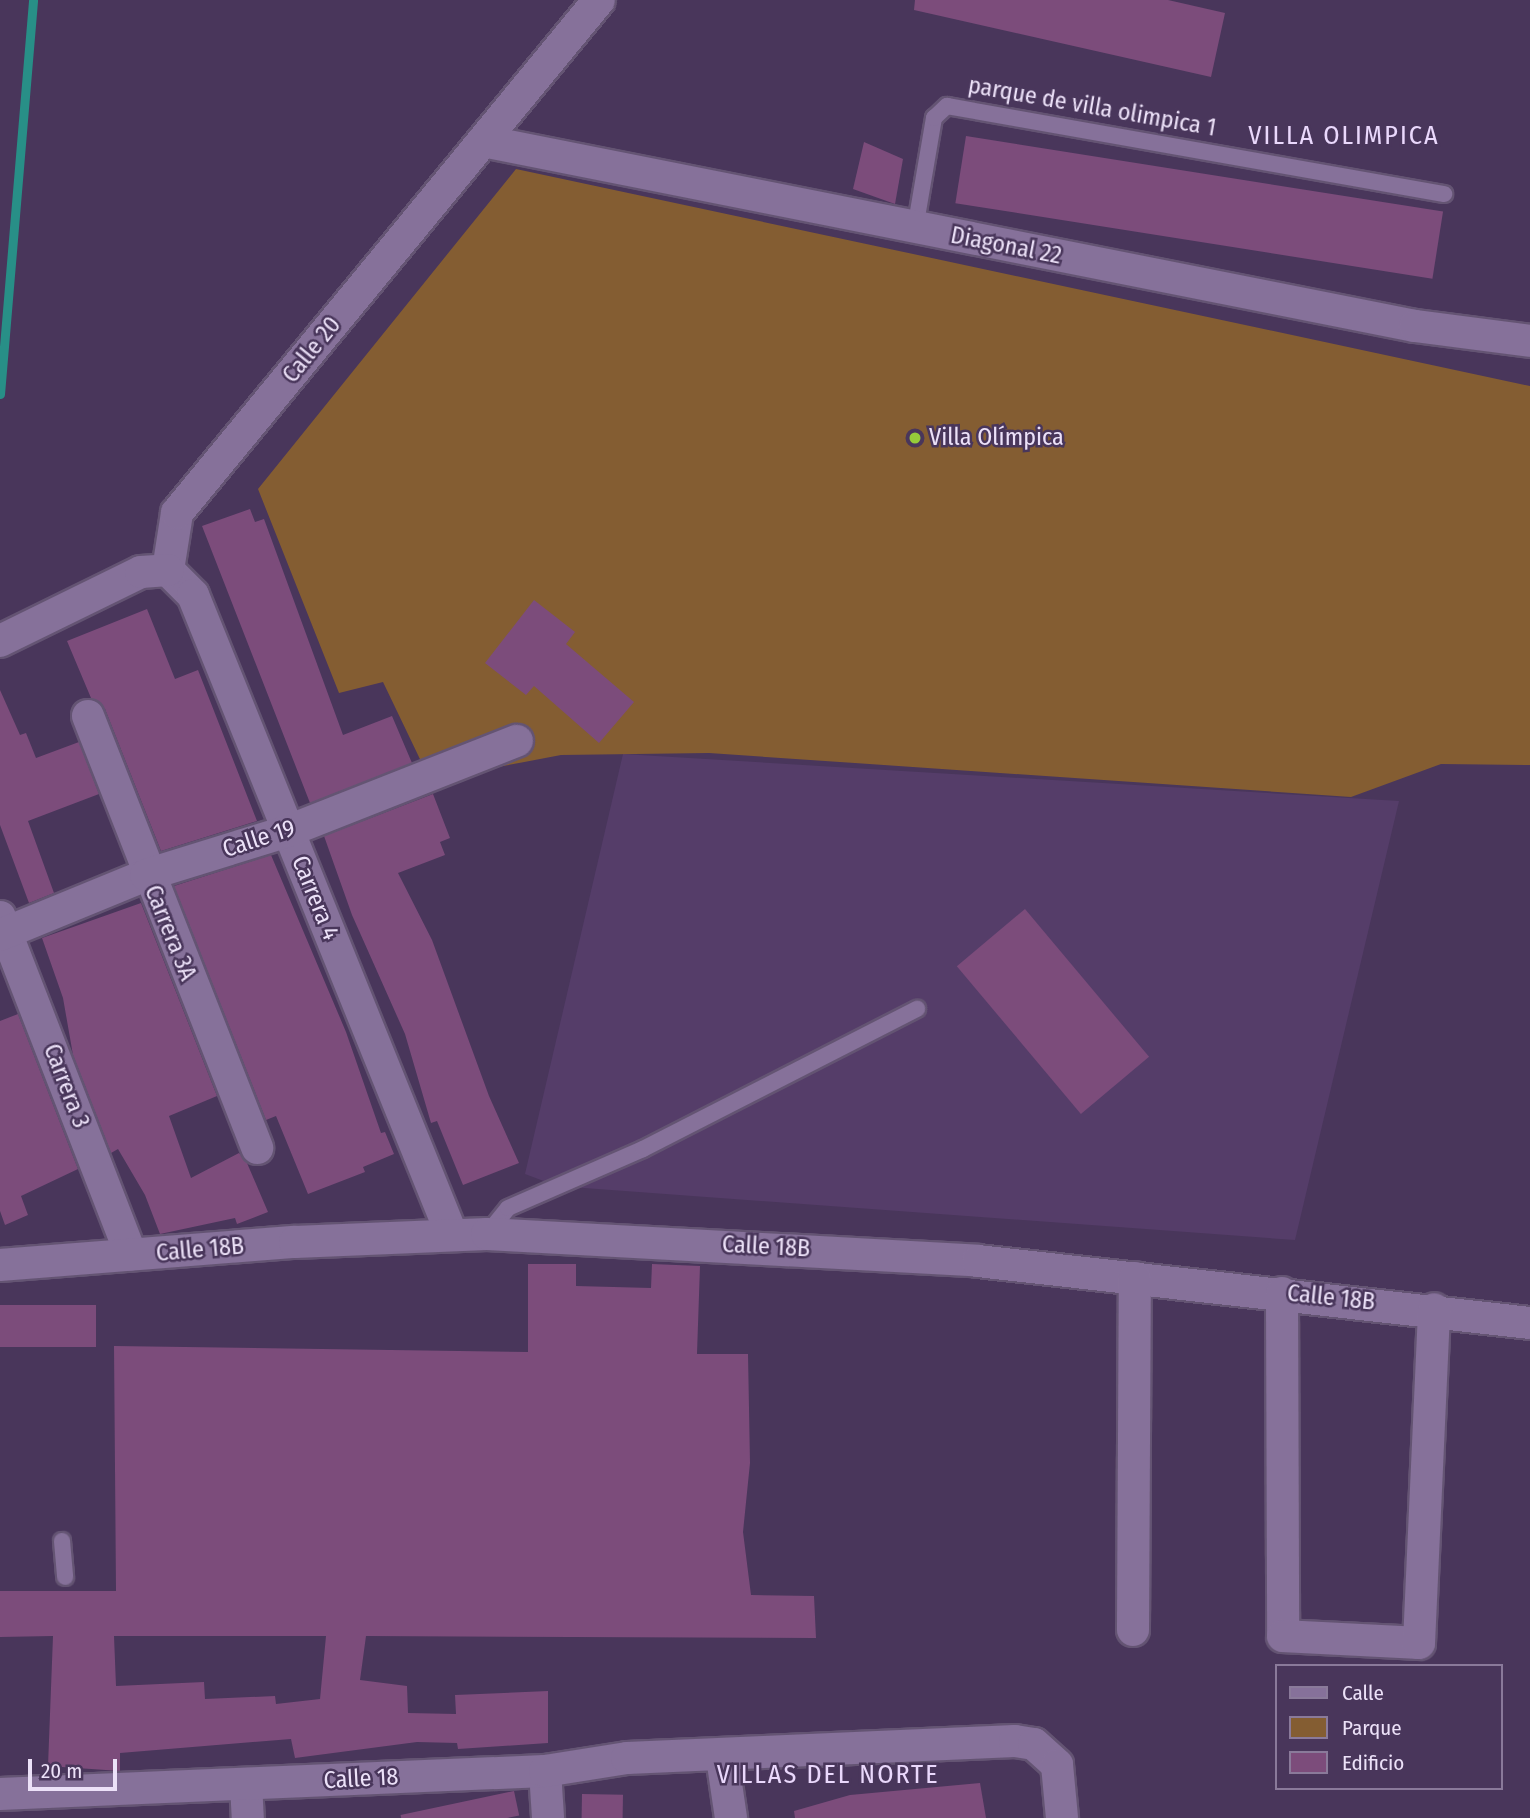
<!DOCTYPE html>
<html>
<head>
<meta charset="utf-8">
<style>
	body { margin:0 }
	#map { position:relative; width:1530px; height:1818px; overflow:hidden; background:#49365b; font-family:"Fira Sans Condensed",sans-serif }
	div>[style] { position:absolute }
	.built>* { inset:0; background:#553d69 }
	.green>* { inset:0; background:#845d32 }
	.stream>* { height:9px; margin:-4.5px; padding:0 4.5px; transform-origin:4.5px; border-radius:4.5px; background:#288f87 }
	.building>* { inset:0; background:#7c4c7b; transform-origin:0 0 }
	.roads { filter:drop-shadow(2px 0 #645473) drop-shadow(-2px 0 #645473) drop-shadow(0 2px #645473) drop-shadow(0 -2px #645473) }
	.lane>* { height:16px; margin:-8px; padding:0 8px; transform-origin:8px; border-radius:8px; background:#86719a }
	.street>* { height:32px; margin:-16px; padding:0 16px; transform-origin:16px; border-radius:16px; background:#86719a }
	.dots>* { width:19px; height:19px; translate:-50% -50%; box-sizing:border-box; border:4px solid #49365b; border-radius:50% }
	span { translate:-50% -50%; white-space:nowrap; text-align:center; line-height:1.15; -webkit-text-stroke:5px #49365b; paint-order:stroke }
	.street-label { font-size:24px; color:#ece1f8 }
	.poi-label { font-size:24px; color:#ece1f8 }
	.left { translate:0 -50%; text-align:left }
	.neighbourhood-label { font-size:26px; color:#ead8fc; letter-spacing:2px }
	.legend { position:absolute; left:1275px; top:1664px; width:228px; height:126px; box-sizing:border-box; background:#49365b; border:2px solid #8a7a9a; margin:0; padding:9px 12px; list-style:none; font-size:21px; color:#ece1f8 }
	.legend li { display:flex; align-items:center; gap:14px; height:35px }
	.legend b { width:35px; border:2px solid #8a7a9a }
	.scale { position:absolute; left:28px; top:1759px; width:89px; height:32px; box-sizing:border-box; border:4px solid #ece1f8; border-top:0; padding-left:9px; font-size:21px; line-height:24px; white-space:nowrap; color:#ece1f8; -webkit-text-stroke:5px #49365b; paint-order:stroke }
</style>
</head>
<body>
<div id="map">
	<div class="built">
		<div style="clip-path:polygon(623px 754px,1399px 801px,1295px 1240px,557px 1186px,525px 1174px)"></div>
	</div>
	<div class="green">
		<div style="clip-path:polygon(516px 169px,1530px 386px,1530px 765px,1441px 764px,1351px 797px,709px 753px,561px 755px,430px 780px,383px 682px,339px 693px,258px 489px)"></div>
	</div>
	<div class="stream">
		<div style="left:0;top:394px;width:395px;rotate:-85.2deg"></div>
	</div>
	<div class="building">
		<div style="clip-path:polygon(915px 0,1168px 0,1225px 13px,1211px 77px,914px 10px)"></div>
		<div style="left:966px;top:136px;width:483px;height:68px;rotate:9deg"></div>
		<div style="clip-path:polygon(864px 142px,903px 159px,895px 204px,853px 189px)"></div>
		<div style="clip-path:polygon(250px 509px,255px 522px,264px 519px,343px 735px,392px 716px,412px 763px,310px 803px,202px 526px)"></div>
		<div style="clip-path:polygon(534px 600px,575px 632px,566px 644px,634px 702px,599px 743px,534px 686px,526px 695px,485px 663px)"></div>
		<div style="clip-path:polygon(147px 609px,175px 679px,198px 670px,257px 821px,161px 851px,105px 709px,91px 698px,67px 641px)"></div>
		<div style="clip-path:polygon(0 690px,20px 735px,26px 733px,36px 758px,79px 742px,99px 794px,28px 821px,54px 893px,29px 903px,0 825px)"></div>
		<div style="clip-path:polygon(433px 794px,450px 838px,440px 842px,445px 855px,398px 873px,432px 940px,489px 1096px,519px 1163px,463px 1185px,437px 1121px,431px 1123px,405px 1034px,352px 915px,324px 836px)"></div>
		<div style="clip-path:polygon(271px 855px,346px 1032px,381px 1133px,385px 1132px,394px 1154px,363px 1167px,365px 1172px,308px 1194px,276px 1116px,266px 1120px,174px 886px)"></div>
		<div style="clip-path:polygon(141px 903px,217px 1096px,169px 1116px,191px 1178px,239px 1153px,247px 1163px,268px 1212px,237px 1224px,235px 1218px,160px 1234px,145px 1195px,118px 1149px,111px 1153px,73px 1055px,63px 998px,42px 938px)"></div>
		<div style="left:1025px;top:909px;width:193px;height:89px;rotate:50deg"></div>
		<div style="clip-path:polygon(18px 1014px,78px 1169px,21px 1196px,28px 1215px,5px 1225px,0 1211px,0 1021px)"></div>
		<div style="clip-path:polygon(evenodd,528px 1264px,576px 1264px,576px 1286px,651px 1288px,652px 1264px,700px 1266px,697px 1354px,748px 1354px,750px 1463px,743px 1532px,751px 1595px,814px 1596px,816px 1638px,366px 1636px,360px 1680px,407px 1686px,408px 1713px,456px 1714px,455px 1695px,548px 1691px,548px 1743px,458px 1749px,457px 1743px,417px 1742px,295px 1758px,291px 1739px,120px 1753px,120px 1771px,48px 1766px,53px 1636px,0 1637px,0 1591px,116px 1591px,114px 1346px,528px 1352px,528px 1264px,114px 1636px,326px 1636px,320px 1699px,276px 1704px,275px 1696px,205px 1699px,204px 1682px,116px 1686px,114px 1636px)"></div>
		<div style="left:0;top:1305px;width:96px;height:42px"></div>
		<div style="clip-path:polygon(980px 1783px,986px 1818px,795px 1818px,794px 1811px,850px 1795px)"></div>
		<div style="left:514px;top:1791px;width:25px;height:116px;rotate:78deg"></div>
		<div style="left:582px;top:1794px;width:41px;height:24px;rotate:1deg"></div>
	</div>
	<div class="roads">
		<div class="lane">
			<div style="left:915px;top:229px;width:113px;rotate:-80.3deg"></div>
			<div style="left:934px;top:118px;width:18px;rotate:-43deg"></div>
			<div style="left:947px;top:106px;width:505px;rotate:10.04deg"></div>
			<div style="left:487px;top:1234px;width:33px;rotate:-51deg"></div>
			<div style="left:508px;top:1208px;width:147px;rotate:-23.6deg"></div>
			<div style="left:643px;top:1149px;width:308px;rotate:-27.1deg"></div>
			<div style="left:62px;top:1541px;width:36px;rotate:85deg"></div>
		</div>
		<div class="street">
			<div style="left:483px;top:141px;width:950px;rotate:11.23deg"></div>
			<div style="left:1415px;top:326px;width:116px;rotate:7.4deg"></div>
			<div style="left:168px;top:570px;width:35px;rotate:45deg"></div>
			<div style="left:193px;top:595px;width:688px;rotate:67.98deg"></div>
			<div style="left:168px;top:570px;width:58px;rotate:-81deg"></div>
			<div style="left:177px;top:513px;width:664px;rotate:-50.56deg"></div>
			<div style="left:0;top:641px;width:157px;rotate:-26.1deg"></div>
			<div style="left:141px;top:572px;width:27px;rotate:-4deg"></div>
			<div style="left:88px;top:716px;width:464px;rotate:68.6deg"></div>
			<div style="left:0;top:917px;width:362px;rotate:68.8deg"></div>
			<div style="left:0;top:935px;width:158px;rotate:-22.3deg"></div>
			<div style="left:146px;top:875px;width:149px;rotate:-17.2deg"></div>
			<div style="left:288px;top:831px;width:246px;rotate:-21.5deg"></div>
			<div style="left:0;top:1265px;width:296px;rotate:-4.5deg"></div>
			<div style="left:295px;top:1242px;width:192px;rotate:-2.4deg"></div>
			<div style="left:487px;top:1234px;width:492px;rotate:3.1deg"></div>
			<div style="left:978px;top:1261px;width:555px;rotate:6.41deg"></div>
			<div style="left:1282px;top:1293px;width:343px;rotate:89.8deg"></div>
			<div style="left:1283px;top:1636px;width:136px;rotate:2.9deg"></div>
			<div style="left:1419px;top:1643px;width:334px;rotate:-87.4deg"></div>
			<div style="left:1133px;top:1630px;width:352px;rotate:-89.7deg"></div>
			<div style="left:722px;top:1757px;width:62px;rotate:81.6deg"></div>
			<div style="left:545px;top:1771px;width:47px;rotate:86.3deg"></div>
			<div style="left:246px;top:1784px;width:34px;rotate:87deg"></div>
			<div style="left:0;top:1794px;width:545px;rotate:-2.42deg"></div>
			<div style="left:545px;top:1771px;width:83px;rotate:-9deg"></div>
			<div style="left:627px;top:1758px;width:388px;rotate:-2.5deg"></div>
			<div style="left:1015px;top:1741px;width:19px;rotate:9deg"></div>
			<div style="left:1034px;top:1744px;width:31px;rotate:42deg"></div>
			<div style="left:1057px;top:1765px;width:53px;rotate:84.6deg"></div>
		</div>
	</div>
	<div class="dots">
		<div style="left:915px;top:438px;background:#96cc3a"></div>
	</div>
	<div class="street-label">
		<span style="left:1092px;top:107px;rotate:10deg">parque de villa olimpica 1</span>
		<span style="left:1006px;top:246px;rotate:11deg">Diagonal 22</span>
		<span style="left:312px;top:350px;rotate:-51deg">Calle 20</span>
		<span style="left:259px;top:839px;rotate:-18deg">Calle 19</span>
		<span style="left:315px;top:898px;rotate:68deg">Carrera 4</span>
		<span style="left:170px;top:933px;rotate:68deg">Carrera 3A</span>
		<span style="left:66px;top:1086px;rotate:69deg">Carrera 3</span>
		<span style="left:766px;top:1247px;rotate:3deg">Calle 18B</span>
		<span style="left:200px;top:1250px;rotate:-5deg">Calle 18B</span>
		<span style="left:1331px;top:1298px;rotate:6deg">Calle 18B</span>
		<span style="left:361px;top:1779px;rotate:-3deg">Calle 18</span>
	</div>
	<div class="poi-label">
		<span class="left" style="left:929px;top:438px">Villa Olímpica</span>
	</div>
	<div class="neighbourhood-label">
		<span style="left:1344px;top:136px">VILLA OLIMPICA</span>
		<span style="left:828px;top:1775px">VILLAS DEL NORTE</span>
	</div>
	<ul class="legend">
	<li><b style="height:9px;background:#86719a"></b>Calle</li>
	<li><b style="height:19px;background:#845d32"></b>Parque</li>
	<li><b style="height:19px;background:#7c4c7b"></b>Edificio</li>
	</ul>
	<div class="scale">20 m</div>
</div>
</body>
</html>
